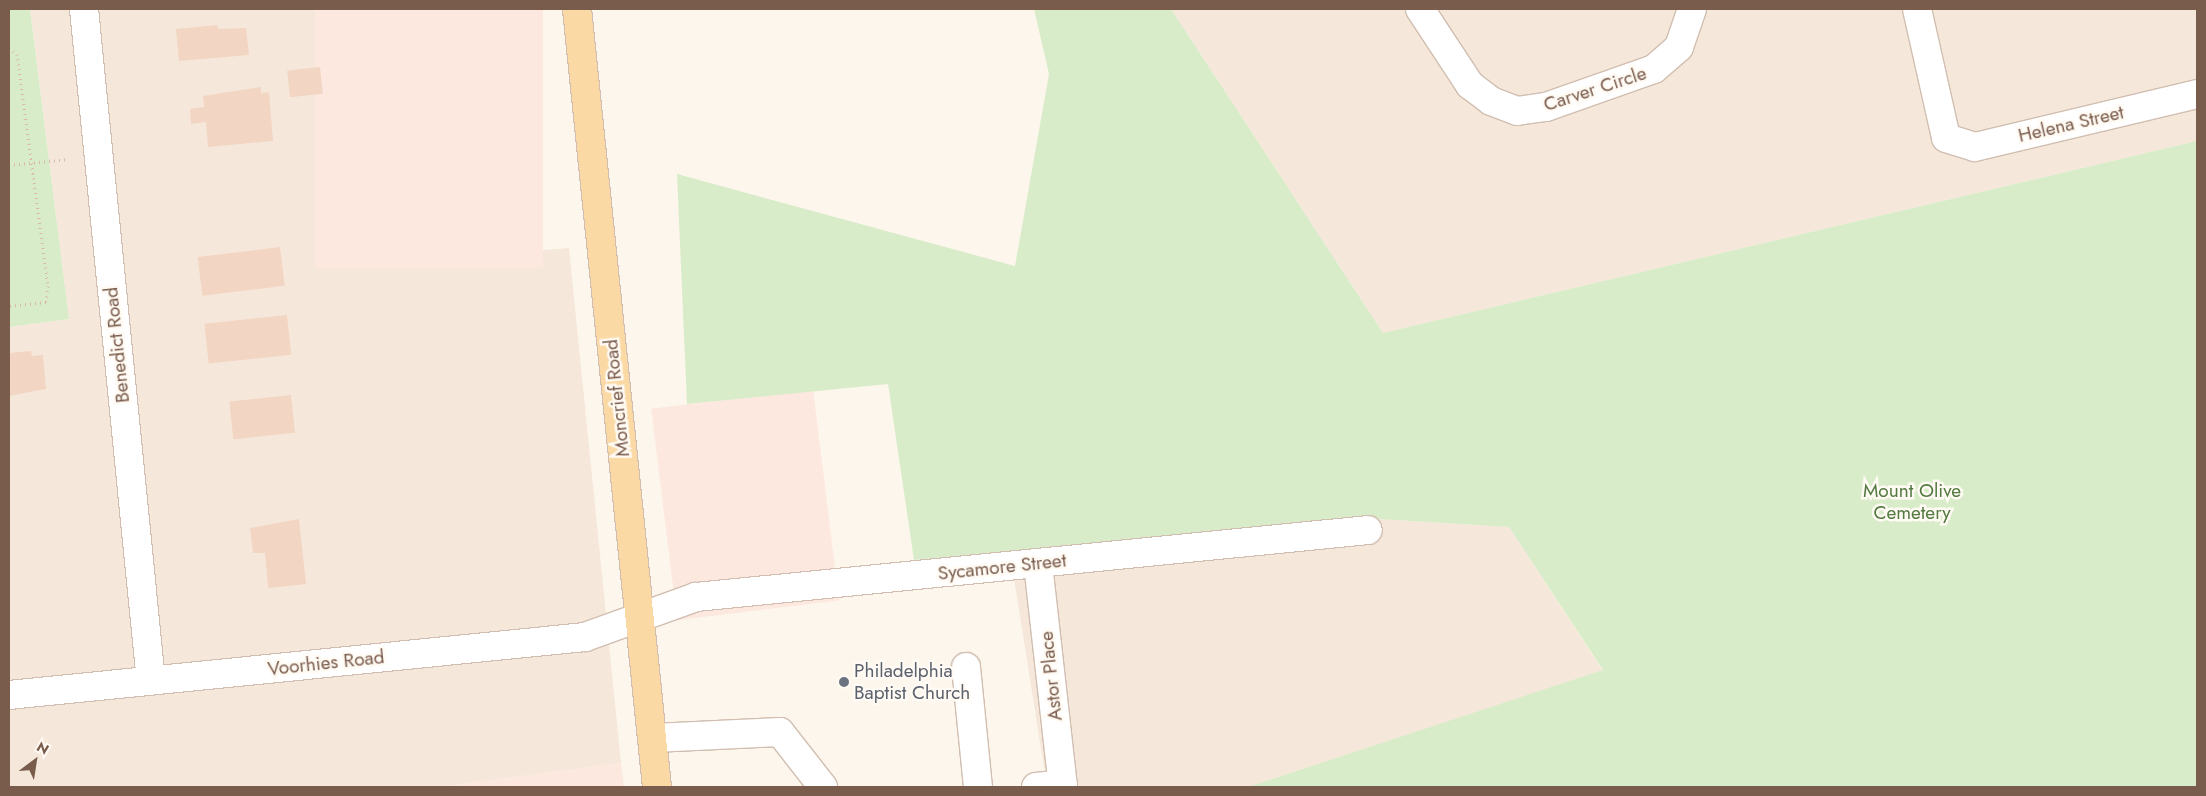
<!DOCTYPE html>
<html>
<head>
<meta charset="utf-8">
<style>
	body { margin:0 }
	#map { position:relative; width:2206px; height:796px; overflow:hidden; background:#fdf6ec; font-family:Jost,sans-serif }
	div>[style] { position:absolute }
	.residential>* { inset:0; background:#f5e8da }
	.commercial>* { inset:0; background:#fde8e0; transform-origin:0 0 }
	.green>* { inset:0; background:#d8ecc9 }
	.building>* { inset:0; background:#f3d5c3; transform-origin:0 0 }
	.path>* { height:3px; margin-top:-1.5px; transform-origin:0; background:repeating-linear-gradient(90deg,#d9b8a5 0 1px,transparent 0 5px) }
	.roads { filter:drop-shadow(1px 0 #d1beb0) drop-shadow(-1px 0 #d1beb0) drop-shadow(0 1px #d1beb0) drop-shadow(0 -1px #d1beb0) }
	.minor>* { height:28px; margin:-14px; padding:0 14px; transform-origin:14px; border-radius:14px; background:#fff }
	.major>* { height:28px; margin:-14px; padding:0 14px; transform-origin:14px; border-radius:14px; background:#fbd9a5 }
	.dots>* { width:14px; height:14px; translate:-50% -50%; box-sizing:border-box; border:2px solid #fffaf3; border-radius:50% }
	span { translate:-50% -50%; white-space:nowrap; text-align:center; line-height:1.15; -webkit-text-stroke:5px #fffaf3; paint-order:stroke }
	.street-label { font-size:19px; color:#7a5c4d }
	.park-label { font-size:19px; color:#537a41 }
	.worship-label { font-size:19px; color:#5b616d }
	.left { translate:0 -50%; text-align:left }
	.frame { position:absolute; inset:0; border:10px solid #7a5c4d; pointer-events:none }
	.north { position:absolute; left:10px; top:736px; width:50px; height:50px; -webkit-text-stroke:4px #fffaf3; paint-order:stroke; rotate:31deg; font-size:14px; font-weight:700; line-height:20px; text-align:center; color:#7a5c4d }
	.north::after { content:''; display:block; margin:auto; width:18px; height:22px; background:#7a5c4d; clip-path:polygon(50% 0,100% 100%,50% 72%,0 100%) }
</style>
</head>
<body>
<div id="map">
	<div class="residential">
		<div style="clip-path:polygon(30px 9px,315px 9px,343px 266px,569px 248px,621px 763px,441px 787px,9px 787px,9px 327px,69px 319px)"></div>
		<div style="clip-path:polygon(1171px 9px,2197px 9px,2197px 141px,1383px 333px)"></div>
		<div style="clip-path:polygon(1362px 518px,1509px 527px,1603px 671px,1248px 787px,1047px 787px,1010px 553px)"></div>
	</div>
	<div class="commercial">
		<div style="left:315px;top:9px;width:228px;height:259px"></div>
		<div style="left:813px;top:389px;width:213px;height:163px;rotate:83deg"></div>
		<div style="clip-path:polygon(621px 763px,624px 787px,441px 787px)"></div>
	</div>
	<div class="green">
		<div style="clip-path:polygon(9px 9px,30px 9px,69px 319px,9px 327px)"></div>
		<div style="clip-path:polygon(1034px 9px,1171px 9px,1383px 333px,2197px 141px,2197px 787px,1248px 787px,1603px 670px,1509px 527px,1362px 518px,914px 560px,888px 384px,687px 404px,677px 174px,1015px 266px,1049px 74px)"></div>
	</div>
	<div class="building">
		<div style="clip-path:polygon(217px 25px,218px 29px,246px 28px,249px 55px,179px 61px,176px 29px)"></div>
		<div style="left:320px;top:67px;width:27px;height:33px;rotate:84deg"></div>
		<div style="clip-path:polygon(261px 87px,261px 93px,269px 92px,273px 141px,208px 147px,206px 122px,191px 124px,190px 109px,204px 107px,203px 96px)"></div>
		<div style="left:280px;top:247px;width:39px;height:83px;rotate:83deg"></div>
		<div style="left:287px;top:315px;width:40px;height:83px;rotate:84deg"></div>
		<div style="clip-path:polygon(31px 351px,32px 356px,43px 355px,46px 389px,9px 396px,9px 353px)"></div>
		<div style="left:291px;top:395px;width:38px;height:62px;rotate:84deg"></div>
		<div style="clip-path:polygon(299px 519px,306px 584px,268px 588px,265px 553px,253px 553px,250px 528px)"></div>
	</div>
	<div class="path">
		<div style="left:9px;top:48px;width:10px;rotate:37deg"></div>
		<div style="left:17px;top:54px;width:234px;rotate:82.4deg"></div>
		<div style="left:48px;top:286px;width:16px;rotate:97deg"></div>
		<div style="left:46px;top:302px;width:37px;rotate:174deg"></div>
		<div style="left:9px;top:165px;width:60px;rotate:-5.7deg"></div>
	</div>
	<div class="roads">
		<div class="minor">
			<div style="left:84px;top:9px;width:675px;rotate:84.31deg"></div>
			<div style="left:1420px;top:9px;width:91px;rotate:56.7deg"></div>
			<div style="left:1470px;top:85px;width:26px;rotate:37deg"></div>
			<div style="left:1491px;top:101px;width:28px;rotate:21deg"></div>
			<div style="left:1517px;top:111px;width:29px;rotate:-8deg"></div>
			<div style="left:1546px;top:107px;width:114px;rotate:-19.4deg"></div>
			<div style="left:1654px;top:69px;width:33px;rotate:-41deg"></div>
			<div style="left:1679px;top:47px;width:40px;rotate:-71.1deg"></div>
			<div style="left:1917px;top:9px;width:132px;rotate:77.3deg"></div>
			<div style="left:1946px;top:138px;width:30px;rotate:17deg"></div>
			<div style="left:1975px;top:147px;width:228px;rotate:-13.4deg"></div>
			<div style="left:1038px;top:564px;width:224px;rotate:83.6deg"></div>
			<div style="left:966px;top:667px;width:121px;rotate:84.3deg"></div>
			<div style="left:9px;top:695px;width:579px;rotate:-5.75deg"></div>
			<div style="left:585px;top:637px;width:118px;rotate:-19.8deg"></div>
			<div style="left:696px;top:597px;width:675px;rotate:-5.69deg"></div>
			<div style="left:653px;top:738px;width:127px;rotate:-2.7deg"></div>
			<div style="left:780px;top:732px;width:70px;rotate:52deg"></div>
			<div style="left:1036px;top:787px;width:27px;rotate:-6deg"></div>
		</div>
		<div class="major">
			<div style="left:577px;top:9px;width:782px;rotate:84.13deg"></div>
		</div>
	</div>
	<div class="dots">
		<div style="left:844px;top:682px;background:#6b7280"></div>
	</div>
	<div class="street-label">
		<span style="left:1595px;top:89px;rotate:-18deg">Carver Circle</span>
		<span style="left:2071px;top:124px;rotate:-13deg">Helena Street</span>
		<span style="left:117px;top:345px;rotate:-96deg">Benedict Road</span>
		<span style="left:617px;top:398px;rotate:-96deg">Moncrief Road</span>
		<span style="left:1002px;top:567px;rotate:-6deg">Sycamore Street</span>
		<span style="left:326px;top:663px;rotate:-6deg">Voorhies Road</span>
		<span style="left:1051px;top:676px;rotate:-96deg">Astor Place</span>
	</div>
	<div class="park-label">
		<span style="left:1912px;top:502px">Mount Olive<br>Cemetery</span>
	</div>
	<div class="worship-label">
		<span class="left" style="left:854px;top:682px">Philadelphia<br>Baptist Church</span>
	</div>
	<div class="frame"></div>
	<div class="north">N</div>
</div>
</body>
</html>
